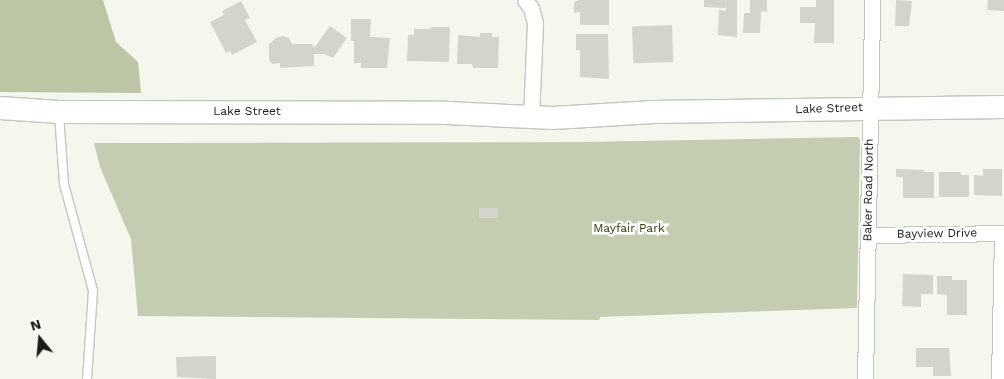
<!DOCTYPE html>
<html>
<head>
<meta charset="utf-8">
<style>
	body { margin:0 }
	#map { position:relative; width:1004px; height:379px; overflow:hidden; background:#f4f7ee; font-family:"Work Sans",sans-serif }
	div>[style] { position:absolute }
	.green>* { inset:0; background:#c4ccb1 }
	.forest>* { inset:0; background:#bcc6a4 }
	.building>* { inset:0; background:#d2d5cc; transform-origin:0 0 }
	.roads { filter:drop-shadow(1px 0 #c3c6bd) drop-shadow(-1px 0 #c3c6bd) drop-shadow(0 1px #c3c6bd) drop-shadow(0 -1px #c3c6bd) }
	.lane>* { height:8px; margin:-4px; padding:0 4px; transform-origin:4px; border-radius:4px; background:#fff }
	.street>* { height:15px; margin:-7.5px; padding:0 7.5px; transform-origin:7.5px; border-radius:7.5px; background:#fff }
	.secondary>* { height:22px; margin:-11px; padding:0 11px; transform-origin:11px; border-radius:11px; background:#fff }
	span { translate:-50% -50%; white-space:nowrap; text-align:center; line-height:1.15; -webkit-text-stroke:5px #fff; paint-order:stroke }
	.street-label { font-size:12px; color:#1a1b18 }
	.park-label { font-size:12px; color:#343f06 }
	.north { position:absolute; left:15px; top:314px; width:50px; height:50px; -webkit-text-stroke:4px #fff; paint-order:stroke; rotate:343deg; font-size:14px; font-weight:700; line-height:20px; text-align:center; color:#1a1b18 }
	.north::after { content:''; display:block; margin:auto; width:18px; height:22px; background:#1a1b18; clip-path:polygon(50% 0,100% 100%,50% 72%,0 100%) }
</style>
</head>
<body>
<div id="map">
	<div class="green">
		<div style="clip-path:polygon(858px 137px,860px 140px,857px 308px,600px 317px,599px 320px,138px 316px,131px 239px,100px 167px,94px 143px,580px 142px)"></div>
	</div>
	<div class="forest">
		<div style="clip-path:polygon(0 0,103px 0,116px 42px,138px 62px,141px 93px,0 92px)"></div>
	</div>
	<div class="building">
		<div style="clip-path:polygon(579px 0,609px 0,609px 25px,580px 25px,580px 12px,574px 13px,574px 2px)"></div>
		<div style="clip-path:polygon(704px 0,737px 0,737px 37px,718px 35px,719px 10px,726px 11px,726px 6px,725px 8px,704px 7px)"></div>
		<div style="clip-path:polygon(750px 0,767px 0,767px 12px,761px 11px,760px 33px,743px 33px,744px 13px,750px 13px)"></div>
		<div style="clip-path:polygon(816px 0,834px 0,834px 43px,814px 43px,815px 23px,800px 23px,800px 7px,816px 7px)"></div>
		<div style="clip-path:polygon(896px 0,912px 1px,909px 26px,895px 26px)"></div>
		<div style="clip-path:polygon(988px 0,1004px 0,1004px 11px,987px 10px)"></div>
		<div style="clip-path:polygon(241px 1px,250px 18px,245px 20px,257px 42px,232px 55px,230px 51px,226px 53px,210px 22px,224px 15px,222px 11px)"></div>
		<div style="clip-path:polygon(351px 19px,371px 19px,370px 37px,390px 38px,387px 68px,361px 68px,361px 63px,354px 63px,354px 41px,351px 41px)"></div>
		<div style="left:672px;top:25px;width:37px;height:40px;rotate:88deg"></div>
		<div style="clip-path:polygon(330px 26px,347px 38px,333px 58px,324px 54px,314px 54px,314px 66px,280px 68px,280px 63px,272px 64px,269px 60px,269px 44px,276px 38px,282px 36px,289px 38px,292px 44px,312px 44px,314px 48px)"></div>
		<div style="clip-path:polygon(431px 27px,450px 27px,449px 62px,407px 61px,408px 35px,414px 35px,414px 29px,431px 29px)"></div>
		<div style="clip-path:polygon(480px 33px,492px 33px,492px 37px,499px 37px,498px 68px,473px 68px,472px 64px,457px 64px,458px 35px,480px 37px)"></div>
		<div style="clip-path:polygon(576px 34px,608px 34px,609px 79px,580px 77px,580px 50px,576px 50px)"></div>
		<div style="clip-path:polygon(896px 169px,924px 170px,924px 172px,934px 172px,934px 198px,903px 198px,903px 177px,896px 177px)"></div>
		<div style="clip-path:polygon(983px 169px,1002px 169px,1002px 196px,974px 195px,974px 175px,983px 176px)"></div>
		<div style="clip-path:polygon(939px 172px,961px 172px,961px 175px,969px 175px,969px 197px,939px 197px)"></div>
		<div style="left:479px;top:208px;width:19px;height:10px"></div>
		<div style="clip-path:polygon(903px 274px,933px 275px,933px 294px,921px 294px,921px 307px,902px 306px)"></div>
		<div style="clip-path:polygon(937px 276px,952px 276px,952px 280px,967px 280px,967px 315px,947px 315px,947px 295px,937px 294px)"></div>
		<div style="clip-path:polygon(916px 348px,949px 348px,951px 376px,933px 376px,933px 367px,916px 367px)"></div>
		<div style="clip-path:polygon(216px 356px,216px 379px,177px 377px,176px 357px)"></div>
	</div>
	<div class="roads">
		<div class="lane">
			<div style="left:59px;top:114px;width:70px;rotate:85.9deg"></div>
			<div style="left:64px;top:184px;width:111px;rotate:74.8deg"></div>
			<div style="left:93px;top:291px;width:88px;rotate:93.9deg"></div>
		</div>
		<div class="street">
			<div style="left:525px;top:0;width:10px;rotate:53deg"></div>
			<div style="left:531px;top:8px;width:16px;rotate:75deg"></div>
			<div style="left:535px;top:23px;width:95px;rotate:92.4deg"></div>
			<div style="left:869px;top:235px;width:135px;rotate:-0.8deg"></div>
			<div style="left:865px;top:379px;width:379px;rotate:-88.9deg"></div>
			<div style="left:999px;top:379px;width:146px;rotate:-88.8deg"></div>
		</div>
		<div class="secondary">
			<div style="left:0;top:108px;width:59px;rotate:3.9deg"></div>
			<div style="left:59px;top:112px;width:388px;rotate:0.1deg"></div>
			<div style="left:447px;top:113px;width:106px;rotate:2.7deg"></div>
			<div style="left:553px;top:118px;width:101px;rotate:-3.4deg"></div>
			<div style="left:654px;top:112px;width:350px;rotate:-0.8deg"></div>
		</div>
	</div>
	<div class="street-label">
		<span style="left:829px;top:109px;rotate:-2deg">Lake Street</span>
		<span style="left:247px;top:112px">Lake Street</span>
		<span style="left:869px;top:190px;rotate:-89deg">Baker Road North</span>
		<span style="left:937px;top:234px;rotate:-1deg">Bayview Drive</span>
	</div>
	<div class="park-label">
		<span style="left:629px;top:229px">Mayfair Park</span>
	</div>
	<div class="north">N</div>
</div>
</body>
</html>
